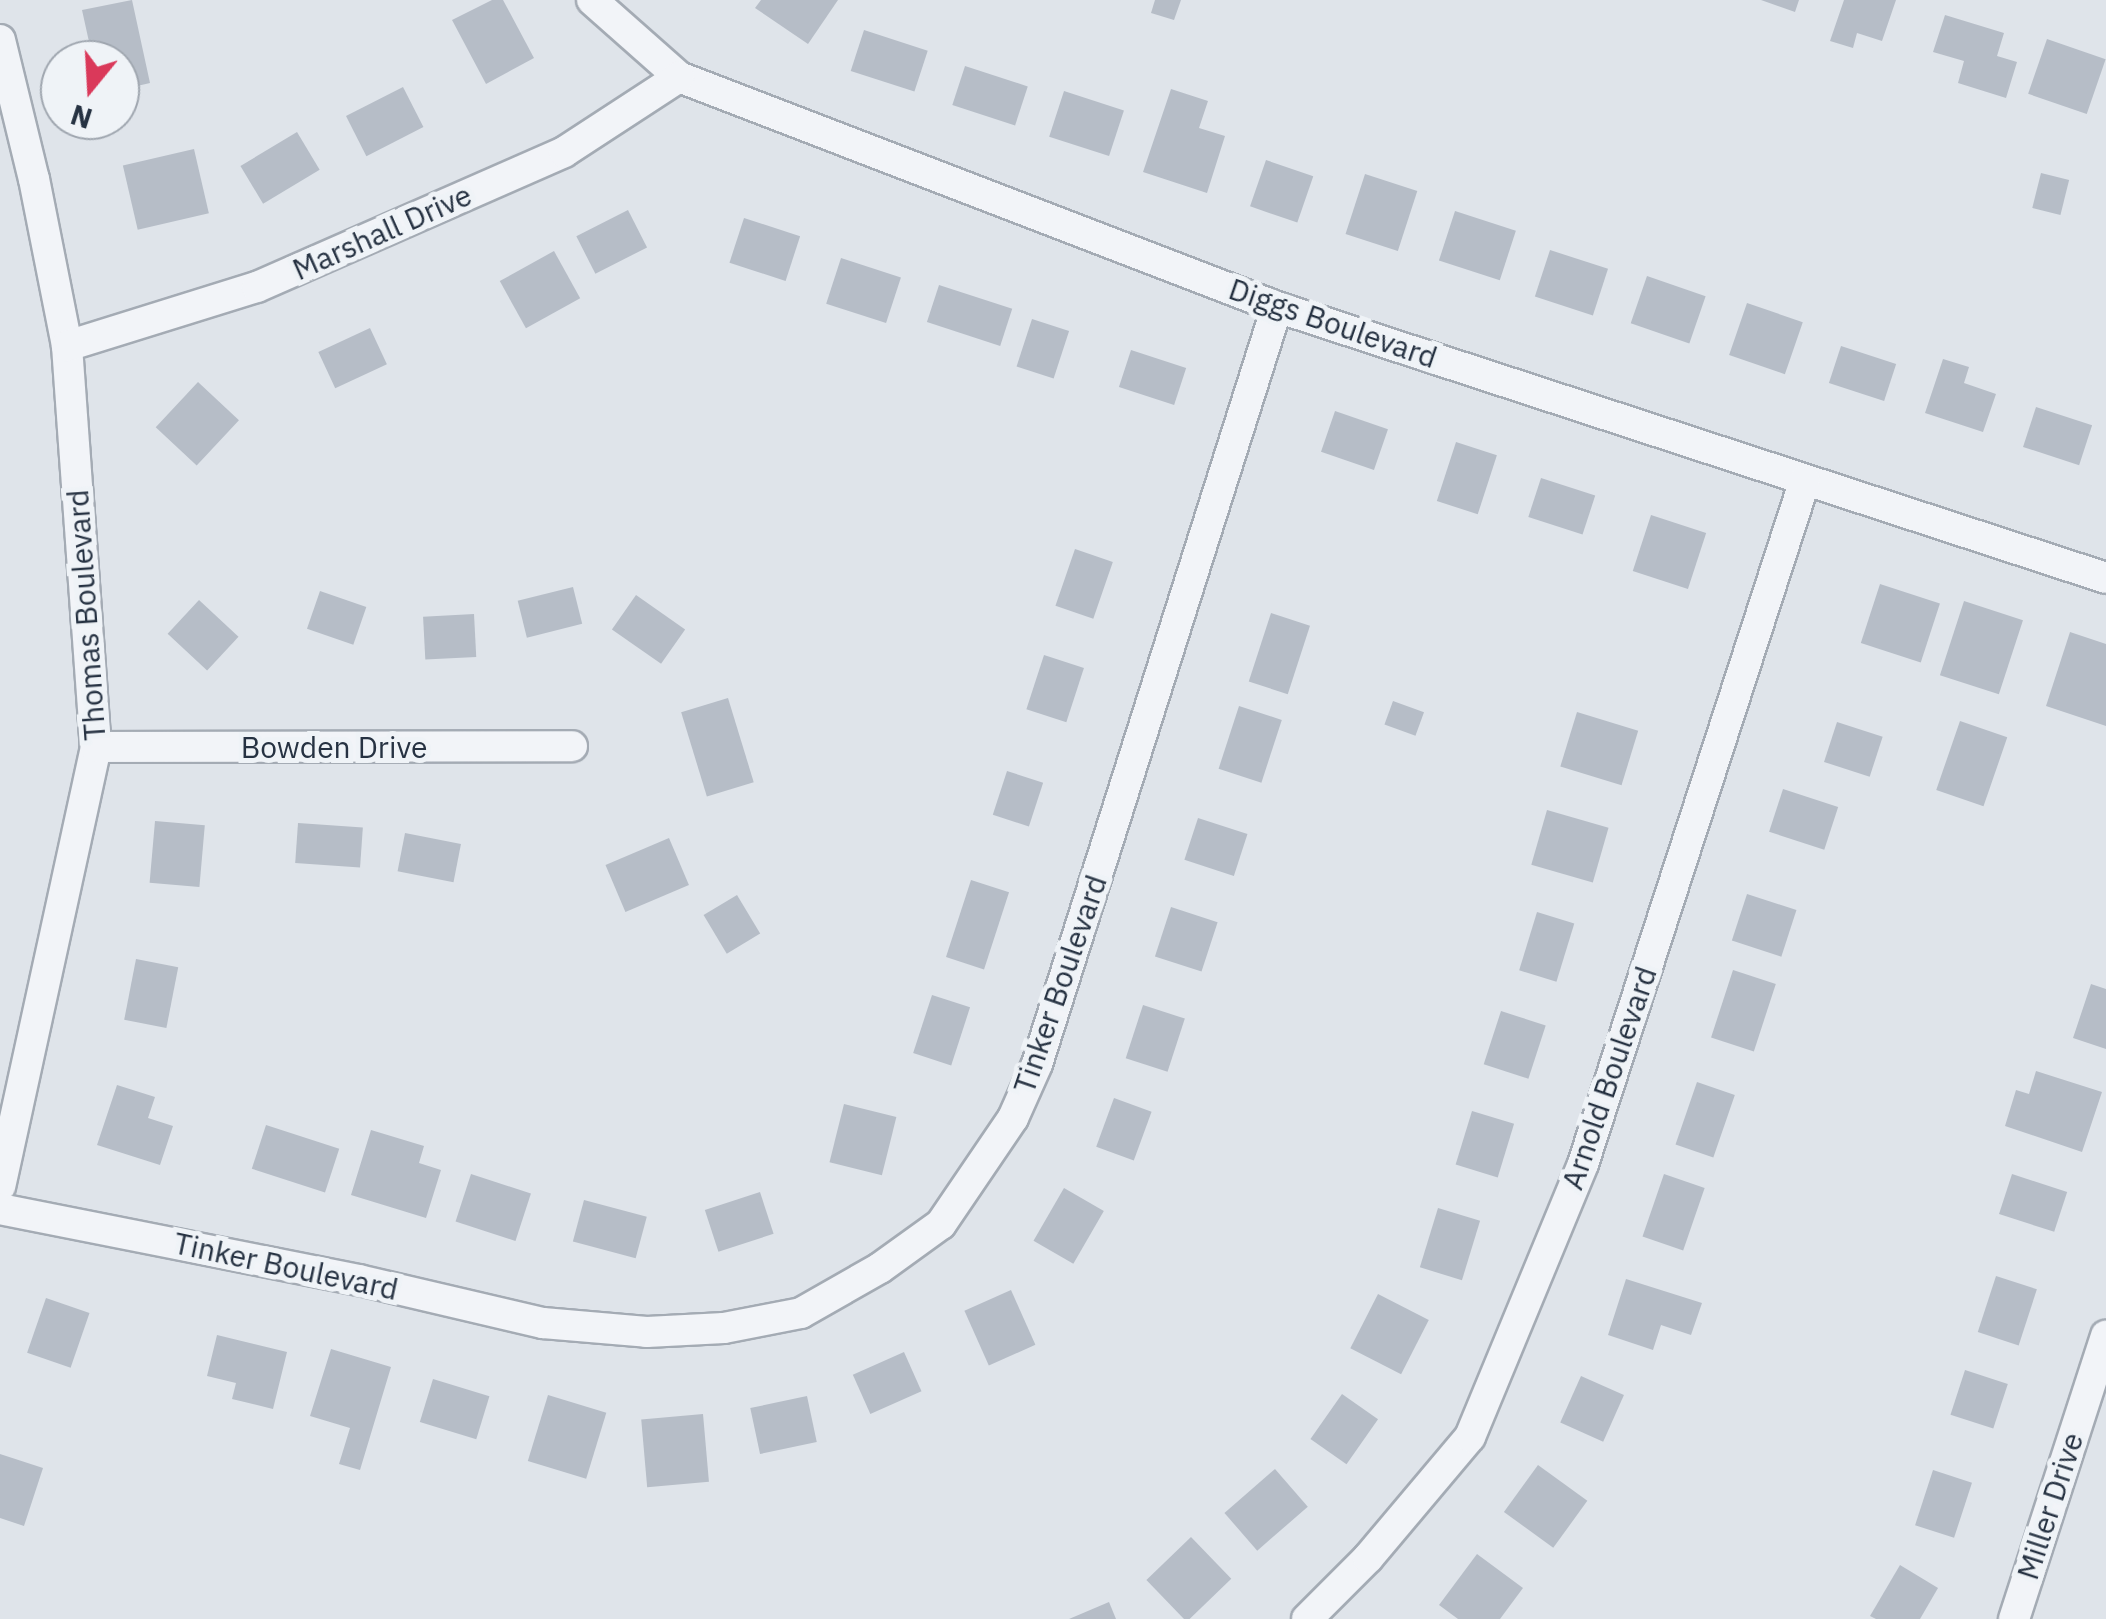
<!DOCTYPE html>
<html>
<head>
<meta charset="utf-8">
<style>
	body { margin:0 }
	#map { position:relative; width:2106px; height:1619px; overflow:hidden; background:#dfe4ea; font-family:"IBM Plex Sans",sans-serif }
	div>[style] { position:absolute }
	.building>* { inset:0; background:#b6bdc7; transform-origin:0 0 }
	.roads { filter:drop-shadow(2px 0 #a4abb4) drop-shadow(-2px 0 #a4abb4) drop-shadow(0 2px #a4abb4) drop-shadow(0 -2px #a4abb4) }
	.street>* { height:30px; margin:-15px; padding:0 15px; transform-origin:15px; border-radius:15px; background:#f2f4f8 }
	span { translate:-50% -50%; white-space:nowrap; text-align:center; line-height:1.15; -webkit-text-stroke:10px #eff3f7; paint-order:stroke }
	.street-label { font-size:30px; color:#263242 }
	.north { position:absolute; left:40px; top:40px; width:100px; height:100px; box-sizing:border-box; background:#eff3f7; border:2px solid #9fa6af; border-radius:50%; rotate:198deg; font-size:28px; font-weight:700; line-height:40px; text-align:center; color:#263242 }
	.north::after { content:''; display:block; margin:auto; width:35px; height:45px; background:#da395a; clip-path:polygon(50% 0,100% 100%,50% 72%,0 100%) }
</style>
</head>
<body>
<div id="map">
	<div class="building">
		<div style="clip-path:polygon(132px 0,150px 83px,120px 90px,120px 60px,93px 60px,82px 10px)"></div>
		<div style="clip-path:polygon(492px 0,503px 0,534px 58px,486px 84px,452px 20px)"></div>
		<div style="clip-path:polygon(761px 0,838px 0,808px 44px,755px 8px)"></div>
		<div style="clip-path:polygon(1155px 0,1181px 0,1174px 20px,1151px 13px)"></div>
		<div style="clip-path:polygon(1761px 0,1799px 0,1795px 12px)"></div>
		<div style="clip-path:polygon(1844px 0,1896px 0,1882px 41px,1857px 33px,1853px 48px,1830px 41px)"></div>
		<div style="clip-path:polygon(1945px 15px,2004px 33px,1997px 56px,2017px 62px,2006px 98px,1958px 83px,1964px 61px,1933px 52px)"></div>
		<div style="left:864px;top:30px;width:67px;height:43px;rotate:18deg"></div>
		<div style="left:2047px;top:39px;width:62px;height:58px;rotate:19deg"></div>
		<div style="left:965px;top:66px;width:66px;height:41px;rotate:18deg"></div>
		<div style="left:403px;top:87px;width:45px;height:64px;rotate:63deg"></div>
		<div style="clip-path:polygon(1171px 89px,1208px 101px,1199px 128px,1225px 136px,1207px 193px,1143px 172px)"></div>
		<div style="left:1064px;top:91px;width:63px;height:48px;rotate:18deg"></div>
		<div style="left:297px;top:132px;width:44px;height:66px;rotate:59deg"></div>
		<div style="left:194px;top:149px;width:66px;height:73px;rotate:77deg"></div>
		<div style="left:1266px;top:160px;width:50px;height:49px;rotate:19deg"></div>
		<div style="left:2041px;top:173px;width:29px;height:36px;rotate:14deg"></div>
		<div style="left:1365px;top:174px;width:55px;height:63px;rotate:18deg"></div>
		<div style="left:628px;top:210px;width:42px;height:58px;rotate:63deg"></div>
		<div style="left:1455px;top:211px;width:64px;height:52px;rotate:18deg"></div>
		<div style="left:744px;top:218px;width:59px;height:47px;rotate:18deg"></div>
		<div style="left:1550px;top:250px;width:61px;height:49px;rotate:18deg"></div>
		<div style="left:554px;top:251px;width:54px;height:62px;rotate:61deg"></div>
		<div style="left:841px;top:258px;width:63px;height:48px;rotate:18deg"></div>
		<div style="left:1647px;top:276px;width:62px;height:50px;rotate:19deg"></div>
		<div style="left:939px;top:285px;width:77px;height:39px;rotate:18deg"></div>
		<div style="left:1747px;top:303px;width:59px;height:55px;rotate:19deg"></div>
		<div style="left:1032px;top:319px;width:39px;height:50px;rotate:18deg"></div>
		<div style="left:370px;top:328px;width:40px;height:57px;rotate:65deg"></div>
		<div style="left:1841px;top:346px;width:58px;height:39px;rotate:18deg"></div>
		<div style="left:1131px;top:350px;width:58px;height:39px;rotate:18deg"></div>
		<div style="clip-path:polygon(1943px 359px,1969px 367px,1964px 383px,1996px 394px,1983px 432px,1925px 413px)"></div>
		<div style="left:198px;top:382px;width:56px;height:62px;rotate:43deg"></div>
		<div style="left:2036px;top:407px;width:59px;height:42px;rotate:18deg"></div>
		<div style="left:1335px;top:411px;width:56px;height:43px;rotate:19deg"></div>
		<div style="left:1456px;top:442px;width:43px;height:62px;rotate:18deg"></div>
		<div style="left:1541px;top:478px;width:57px;height:41px;rotate:18deg"></div>
		<div style="left:1651px;top:515px;width:58px;height:59px;rotate:18deg"></div>
		<div style="left:1075px;top:549px;width:40px;height:60px;rotate:19deg"></div>
		<div style="left:1880px;top:584px;width:63px;height:62px;rotate:18deg"></div>
		<div style="left:573px;top:587px;width:38px;height:57px;rotate:76deg"></div>
		<div style="left:320px;top:591px;width:49px;height:40px;rotate:19deg"></div>
		<div style="left:636px;top:595px;width:60px;height:42px;rotate:35deg"></div>
		<div style="left:199px;top:600px;width:54px;height:46px;rotate:43deg"></div>
		<div style="left:1964px;top:601px;width:62px;height:78px;rotate:18deg"></div>
		<div style="left:1271px;top:613px;width:41px;height:72px;rotate:18deg"></div>
		<div style="left:474px;top:614px;width:43px;height:51px;rotate:87deg"></div>
		<div style="clip-path:polygon(2070px 632px,2106px 644px,2106px 726px,2046px 706px)"></div>
		<div style="left:1044px;top:655px;width:42px;height:57px;rotate:18deg"></div>
		<div style="left:728px;top:698px;width:88px;height:49px;rotate:73deg"></div>
		<div style="left:1393px;top:701px;width:33px;height:25px;rotate:20deg"></div>
		<div style="left:1239px;top:706px;width:45px;height:66px;rotate:18deg"></div>
		<div style="left:1577px;top:712px;width:64px;height:57px;rotate:17deg"></div>
		<div style="left:1960px;top:721px;width:50px;height:73px;rotate:19deg"></div>
		<div style="left:1837px;top:722px;width:48px;height:42px;rotate:18deg"></div>
		<div style="left:1007px;top:771px;width:38px;height:46px;rotate:18deg"></div>
		<div style="left:1783px;top:789px;width:58px;height:45px;rotate:18deg"></div>
		<div style="left:1547px;top:810px;width:64px;height:57px;rotate:16deg"></div>
		<div style="left:1198px;top:818px;width:52px;height:44px;rotate:18deg"></div>
		<div style="left:155px;top:821px;width:50px;height:62px;rotate:5deg"></div>
		<div style="left:298px;top:823px;width:65px;height:40px;rotate:4deg"></div>
		<div style="left:405px;top:833px;width:57px;height:39px;rotate:11deg"></div>
		<div style="left:669px;top:838px;width:51px;height:69px;rotate:67deg"></div>
		<div style="left:971px;top:880px;width:40px;height:81px;rotate:18deg"></div>
		<div style="left:1747px;top:894px;width:52px;height:49px;rotate:18deg"></div>
		<div style="left:737px;top:895px;width:45px;height:39px;rotate:59deg"></div>
		<div style="left:1171px;top:907px;width:49px;height:52px;rotate:18deg"></div>
		<div style="left:1537px;top:912px;width:39px;height:61px;rotate:17deg"></div>
		<div style="left:136px;top:959px;width:43px;height:62px;rotate:11deg"></div>
		<div style="left:1733px;top:970px;width:45px;height:71px;rotate:18deg"></div>
		<div style="clip-path:polygon(2091px 984px,2106px 989px,2106px 1049px,2073px 1038px)"></div>
		<div style="left:932px;top:995px;width:40px;height:61px;rotate:18deg"></div>
		<div style="left:1143px;top:1005px;width:44px;height:56px;rotate:18deg"></div>
		<div style="left:1501px;top:1011px;width:47px;height:56px;rotate:18deg"></div>
		<div style="clip-path:polygon(2036px 1071px,2102px 1092px,2082px 1152px,2005px 1126px,2016px 1090px,2029px 1094px)"></div>
		<div style="left:1697px;top:1082px;width:40px;height:66px;rotate:19deg"></div>
		<div style="clip-path:polygon(117px 1085px,155px 1097px,148px 1118px,173px 1126px,160px 1165px,97px 1145px)"></div>
		<div style="left:1114px;top:1098px;width:40px;height:52px;rotate:20deg"></div>
		<div style="left:844px;top:1104px;width:54px;height:60px;rotate:14deg"></div>
		<div style="left:1472px;top:1111px;width:44px;height:56px;rotate:17deg"></div>
		<div style="left:266px;top:1125px;width:77px;height:46px;rotate:18deg"></div>
		<div style="clip-path:polygon(371px 1130px,424px 1146px,419px 1163px,441px 1170px,426px 1218px,351px 1195px)"></div>
		<div style="left:471px;top:1174px;width:63px;height:50px;rotate:18deg"></div>
		<div style="left:1664px;top:1174px;width:43px;height:66px;rotate:19deg"></div>
		<div style="left:2012px;top:1174px;width:58px;height:42px;rotate:18deg"></div>
		<div style="left:1064px;top:1188px;width:46px;height:61px;rotate:30deg"></div>
		<div style="left:760px;top:1192px;width:44px;height:58px;rotate:72deg"></div>
		<div style="left:584px;top:1200px;width:65px;height:43px;rotate:15deg"></div>
		<div style="left:1438px;top:1208px;width:44px;height:62px;rotate:17deg"></div>
		<div style="left:1996px;top:1276px;width:43px;height:59px;rotate:18deg"></div>
		<div style="clip-path:polygon(1626px 1279px,1702px 1303px,1691px 1335px,1661px 1325px,1653px 1350px,1608px 1335px)"></div>
		<div style="left:1011px;top:1290px;width:60px;height:51px;rotate:66deg"></div>
		<div style="left:1378px;top:1294px;width:57px;height:61px;rotate:27deg"></div>
		<div style="left:46px;top:1298px;width:46px;height:58px;rotate:19deg"></div>
		<div style="clip-path:polygon(217px 1335px,287px 1352px,273px 1409px,232px 1399px,236px 1383px,207px 1376px)"></div>
		<div style="clip-path:polygon(331px 1349px,391px 1367px,360px 1470px,339px 1464px,350px 1428px,310px 1416px)"></div>
		<div style="left:904px;top:1352px;width:43px;height:56px;rotate:66deg"></div>
		<div style="left:1965px;top:1370px;width:45px;height:47px;rotate:18deg"></div>
		<div style="left:1581px;top:1376px;width:47px;height:51px;rotate:24deg"></div>
		<div style="left:433px;top:1379px;width:59px;height:45px;rotate:17deg"></div>
		<div style="left:1342px;top:1394px;width:44px;height:55px;rotate:35deg"></div>
		<div style="left:548px;top:1395px;width:61px;height:69px;rotate:17deg"></div>
		<div style="left:807px;top:1396px;width:47px;height:58px;rotate:78deg"></div>
		<div style="left:703px;top:1414px;width:68px;height:62px;rotate:85deg"></div>
		<div style="clip-path:polygon(0 1454px,43px 1468px,24px 1526px,0 1518px)"></div>
		<div style="left:1538px;top:1465px;width:61px;height:58px;rotate:36deg"></div>
		<div style="left:1275px;top:1469px;width:50px;height:67px;rotate:49deg"></div>
		<div style="left:1933px;top:1470px;width:41px;height:58px;rotate:18deg"></div>
		<div style="left:1191px;top:1537px;width:58px;height:62px;rotate:46deg"></div>
		<div style="clip-path:polygon(1477px 1554px,1523px 1588px,1500px 1619px,1458px 1619px,1439px 1605px)"></div>
		<div style="clip-path:polygon(1900px 1565px,1938px 1588px,1920px 1619px,1876px 1619px,1870px 1616px)"></div>
		<div style="clip-path:polygon(1109px 1602px,1116px 1619px,1069px 1619px)"></div>
	</div>
	<div class="roads">
		<div class="street">
			<div style="left:592px;top:0;width:116px;rotate:41.5deg"></div>
			<div style="left:679px;top:77px;width:641px;rotate:21.04deg"></div>
			<div style="left:1277px;top:307px;width:872px;rotate:18.1deg"></div>
			<div style="left:0;top:40px;width:143px;rotate:76.3deg"></div>
			<div style="left:34px;top:179px;width:170px;rotate:78.8deg"></div>
			<div style="left:67px;top:346px;width:402px;rotate:85.9deg"></div>
			<div style="left:96px;top:747px;width:449px;rotate:102.3deg"></div>
			<div style="left:67px;top:346px;width:199px;rotate:-17.3deg"></div>
			<div style="left:257px;top:287px;width:335px;rotate:-23.7deg"></div>
			<div style="left:564px;top:152px;width:137px;rotate:-33.1deg"></div>
			<div style="left:96px;top:747px;width:476px;rotate:-0.1deg"></div>
			<div style="left:0;top:1209px;width:366px;rotate:11.2deg"></div>
			<div style="left:359px;top:1280px;width:189px;rotate:13.2deg"></div>
			<div style="left:543px;top:1323px;width:104px;rotate:4.9deg"></div>
			<div style="left:647px;top:1332px;width:77px;rotate:-3deg"></div>
			<div style="left:724px;top:1328px;width:78px;rotate:-11deg"></div>
			<div style="left:801px;top:1313px;width:91px;rotate:-29.7deg"></div>
			<div style="left:880px;top:1268px;width:75px;rotate:-35.8deg"></div>
			<div style="left:941px;top:1224px;width:128px;rotate:-55.8deg"></div>
			<div style="left:1013px;top:1118px;width:59px;rotate:-66deg"></div>
			<div style="left:1037px;top:1064px;width:794px;rotate:-72.41deg"></div>
			<div style="left:1307px;top:1619px;width:86px;rotate:-45deg"></div>
			<div style="left:1368px;top:1558px;width:158px;rotate:-49.9deg"></div>
			<div style="left:1470px;top:1437px;width:295px;rotate:-67.5deg"></div>
			<div style="left:1583px;top:1164px;width:719px;rotate:-72.02deg"></div>
			<div style="left:2014px;top:1619px;width:298px;rotate:-72deg"></div>
		</div>
	</div>
	<div class="street-label">
		<span style="left:382px;top:232px;rotate:-24deg">Marshall Drive</span>
		<span style="left:1333px;top:323px;rotate:19deg">Diggs Boulevard</span>
		<span style="left:86px;top:615px;rotate:-94deg">Thomas Boulevard</span>
		<span style="left:334px;top:747px">Bowden Drive</span>
		<span style="left:1060px;top:984px;rotate:-71deg">Tinker Boulevard</span>
		<span style="left:1609px;top:1078px;rotate:-71deg">Arnold Boulevard</span>
		<span style="left:286px;top:1266px;rotate:12deg">Tinker Boulevard</span>
		<span style="left:2050px;top:1506px;rotate:-72deg">Miller Drive</span>
	</div>
	<div class="north">N</div>
</div>
</body>
</html>
